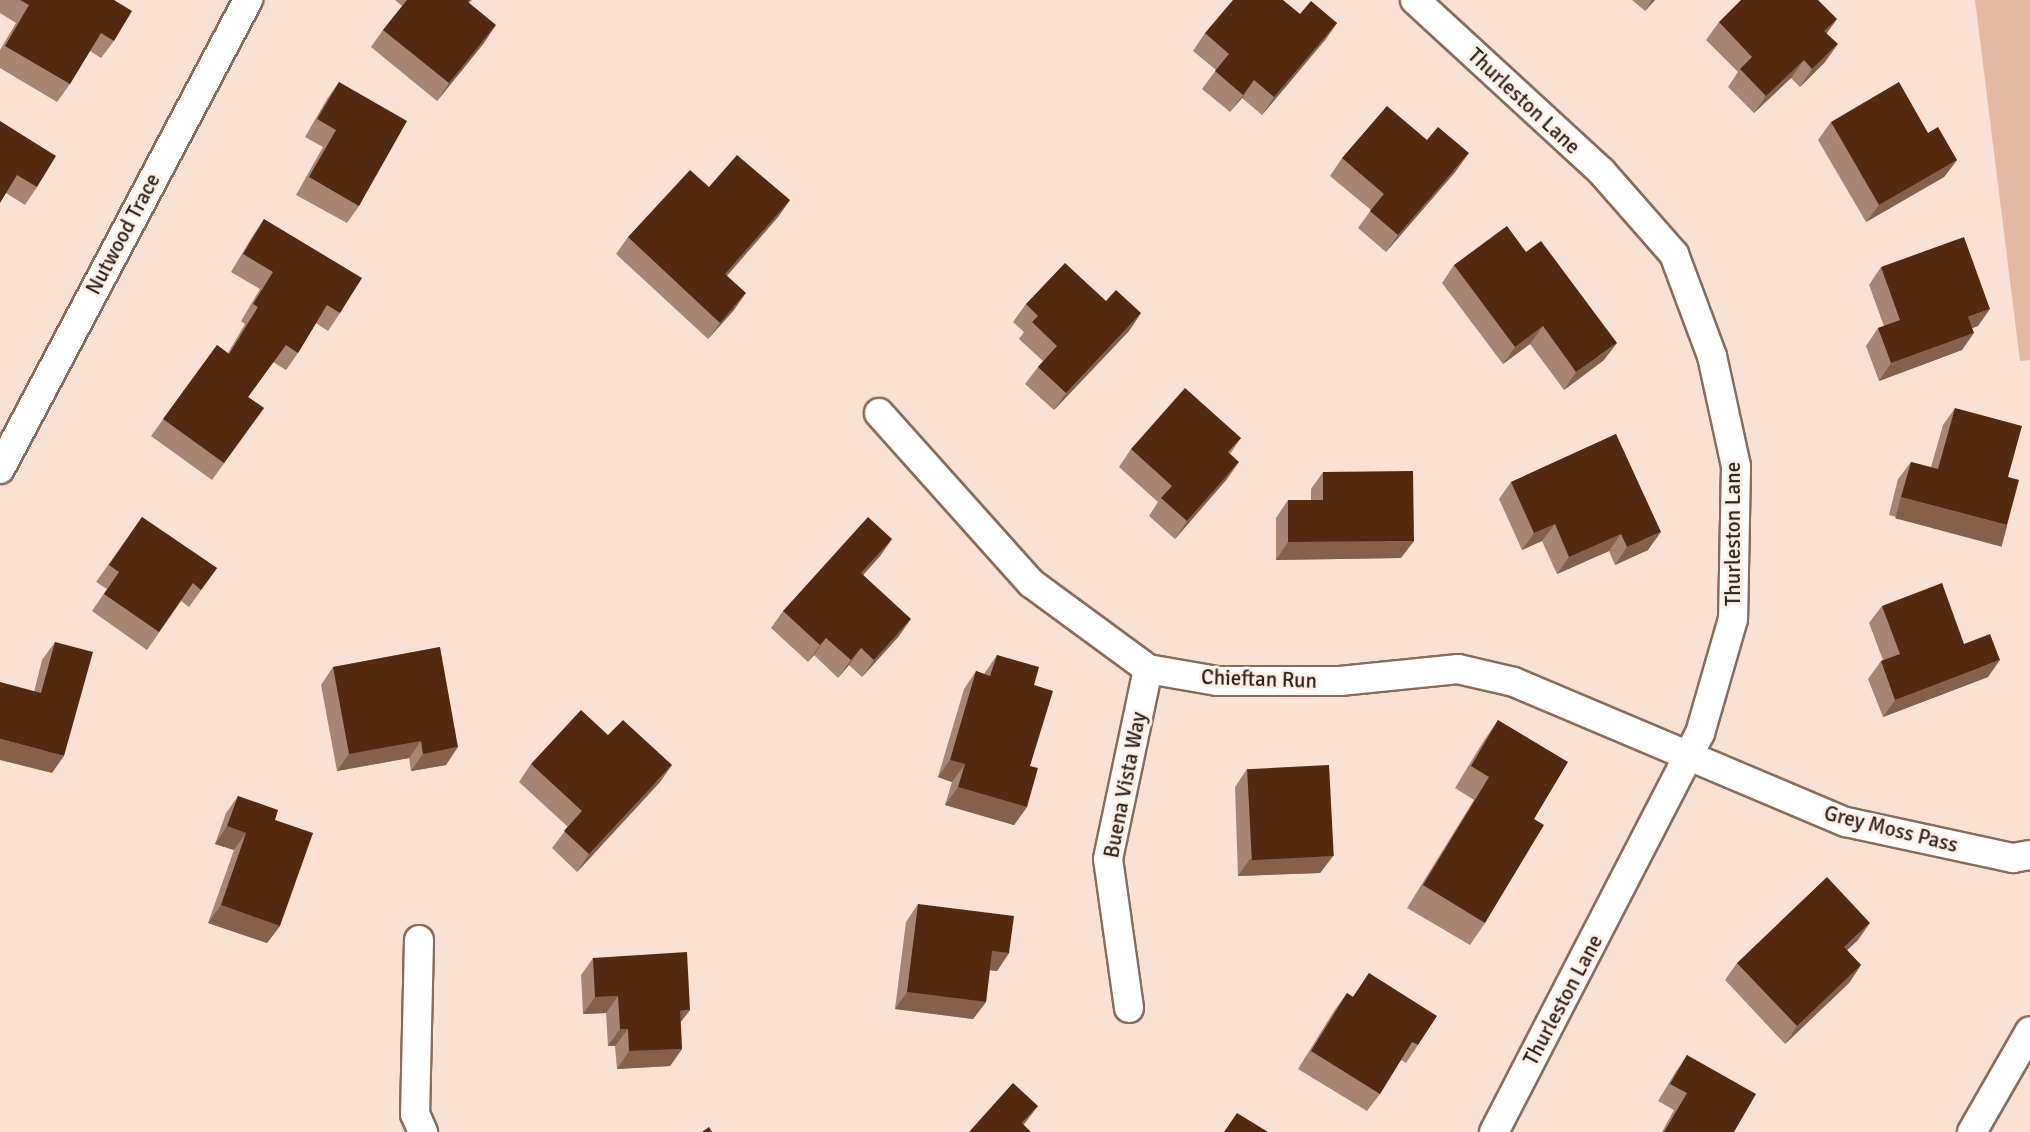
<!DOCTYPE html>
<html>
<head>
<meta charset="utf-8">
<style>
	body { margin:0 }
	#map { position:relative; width:2030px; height:1132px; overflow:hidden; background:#fbe1d3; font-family:Signika,sans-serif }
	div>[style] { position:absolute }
	.green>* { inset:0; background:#e5b8a1 }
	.roads { filter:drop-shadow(2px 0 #886c5d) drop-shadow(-2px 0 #886c5d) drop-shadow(0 2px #886c5d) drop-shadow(0 -2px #886c5d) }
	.street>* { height:28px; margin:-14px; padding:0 14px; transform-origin:14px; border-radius:14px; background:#fff }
	.wall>* { inset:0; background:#a78572 }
	.shaded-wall>* { inset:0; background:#85604a; transform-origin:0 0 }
	.building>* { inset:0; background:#532910; transform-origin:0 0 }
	span { translate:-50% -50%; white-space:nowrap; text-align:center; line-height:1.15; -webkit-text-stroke:6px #fef1ea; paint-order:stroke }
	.street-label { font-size:21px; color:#2e221c }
</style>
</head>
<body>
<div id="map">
	<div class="green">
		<div style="clip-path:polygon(1975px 0,2030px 0,2030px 360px,2020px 361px)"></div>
	</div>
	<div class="roads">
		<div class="street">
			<div style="left:1415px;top:0;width:253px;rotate:42.6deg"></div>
			<div style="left:1601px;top:171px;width:111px;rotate:48.7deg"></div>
			<div style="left:1674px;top:254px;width:109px;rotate:69.6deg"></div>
			<div style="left:1712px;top:356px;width:113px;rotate:77.7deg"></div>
			<div style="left:1736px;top:466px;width:153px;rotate:91.1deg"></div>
			<div style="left:1733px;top:619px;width:119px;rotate:106.1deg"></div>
			<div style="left:1700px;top:733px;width:449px;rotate:117.3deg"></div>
			<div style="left:879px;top:413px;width:228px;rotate:48.2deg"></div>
			<div style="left:1031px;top:583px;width:145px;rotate:36.3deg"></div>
			<div style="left:1148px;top:669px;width:70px;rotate:9.9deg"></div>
			<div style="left:1217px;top:681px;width:123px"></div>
			<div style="left:1340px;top:681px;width:119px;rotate:-5.8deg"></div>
			<div style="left:1458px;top:669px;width:57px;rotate:13.1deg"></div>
			<div style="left:1514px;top:682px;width:360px;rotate:22.9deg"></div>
			<div style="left:1846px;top:822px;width:171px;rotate:12.2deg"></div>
			<div style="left:2013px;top:858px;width:17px;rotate:-10deg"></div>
			<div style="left:0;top:469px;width:531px;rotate:-62.13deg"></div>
			<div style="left:419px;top:940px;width:174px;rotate:91.3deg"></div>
			<div style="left:415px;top:1114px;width:20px;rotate:66deg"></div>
			<div style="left:1129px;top:1008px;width:150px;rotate:-98deg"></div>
			<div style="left:1108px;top:859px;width:194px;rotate:-78.1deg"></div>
			<div style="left:1972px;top:1132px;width:116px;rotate:-60.1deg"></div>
		</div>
	</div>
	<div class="wall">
		<div style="clip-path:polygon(0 0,114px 0,114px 41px,101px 58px,90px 51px,70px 84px,57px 102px,0 68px,0 50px,16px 23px,0 13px)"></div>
		<div style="clip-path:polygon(395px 0,472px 0,469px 3px,484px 43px,437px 101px,371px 47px,383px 30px,402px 6px)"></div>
		<div style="clip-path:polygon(1632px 0,1655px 0,1645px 11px)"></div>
		<div style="clip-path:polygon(1300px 14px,1337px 23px,1325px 40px,1262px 115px,1242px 98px,1230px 112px,1202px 89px,1216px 70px,1193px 51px,1205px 33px)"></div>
		<div style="clip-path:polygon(1837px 19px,1827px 33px,1825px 62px,1800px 87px,1791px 78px,1754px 113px,1728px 87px,1738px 72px,1706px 40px,1719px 22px)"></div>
		<div style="clip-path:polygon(339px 82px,359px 206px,347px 223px,296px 195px,323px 147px,305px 137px,327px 99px)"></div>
		<div style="clip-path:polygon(0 121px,37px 187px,25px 205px,6px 193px)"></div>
		<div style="clip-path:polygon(1831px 122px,1928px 133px,1957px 160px,1944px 177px,1866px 222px,1818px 140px)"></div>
		<div style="clip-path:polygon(1342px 158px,1456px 171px,1386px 252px,1358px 228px,1371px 210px,1330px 176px)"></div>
		<div style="clip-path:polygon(709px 187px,790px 200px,778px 217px,727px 276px,734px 310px,708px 339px,616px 254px,628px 237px)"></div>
		<div style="clip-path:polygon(264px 219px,340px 313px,328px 331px,316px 323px,298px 353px,286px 370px,273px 362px,248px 397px,264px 408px,212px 480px,151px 436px,217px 345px,228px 353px,245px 324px,241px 321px,260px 289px,231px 272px,252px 237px)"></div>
		<div style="clip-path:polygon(1454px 265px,1604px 360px,1564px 390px,1530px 344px,1503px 364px,1442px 283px)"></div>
		<div style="clip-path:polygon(1881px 267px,1978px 326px,1972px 328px,1962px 350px,1879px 381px,1866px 346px,1878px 328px,1884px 326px,1869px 285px)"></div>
		<div style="clip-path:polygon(1106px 301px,1141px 313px,1129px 331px,1054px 410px,1025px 384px,1038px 367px,1043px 361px,1019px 339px,1024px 332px,1013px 322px,1026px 304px)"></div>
		<div style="clip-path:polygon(1955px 408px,2008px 477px,2007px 525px,1995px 543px,1889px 515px,1898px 479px,1911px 462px,1931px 467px,1943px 425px)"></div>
		<div style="clip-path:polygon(1616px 434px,1648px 550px,1615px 565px,1609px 551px,1557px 574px,1542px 541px,1522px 550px,1499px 499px,1511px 482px)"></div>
		<div style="clip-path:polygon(1241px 438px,1230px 454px,1227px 479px,1175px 539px,1149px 516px,1158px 502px,1119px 467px,1131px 449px)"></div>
		<div style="clip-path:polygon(1323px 472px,1401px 558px,1276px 560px,1276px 518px,1288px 500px,1311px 500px,1311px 489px)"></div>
		<div style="clip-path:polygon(142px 517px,217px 568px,189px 607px,181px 601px,147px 650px,92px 611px,107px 589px,96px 582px)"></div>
		<div style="clip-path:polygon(892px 539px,880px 556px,863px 575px,899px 636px,862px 677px,849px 665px,838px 678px,814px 655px,808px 662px,771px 628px,783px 611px)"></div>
		<div style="clip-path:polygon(1882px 606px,1964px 644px,1988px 677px,1883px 717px,1868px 679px,1881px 661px,1883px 660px,1869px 623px)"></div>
		<div style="clip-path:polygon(55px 642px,52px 773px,34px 692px,42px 660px)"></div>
		<div style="clip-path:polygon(440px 647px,446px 765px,411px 771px,409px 758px,337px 771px,321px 685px,333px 667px)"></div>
		<div style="clip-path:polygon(997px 655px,1034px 685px,1030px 766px,1027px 807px,1014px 825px,945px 805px,952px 782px,938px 777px,964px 689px,976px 671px,984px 674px)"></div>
		<div style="clip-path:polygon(1498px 720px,1534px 819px,1485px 923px,1470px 945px,1407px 908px,1474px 800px,1455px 788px,1483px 742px)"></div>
		<div style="clip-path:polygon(531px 764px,660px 782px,577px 872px,552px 848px,568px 827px,519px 782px)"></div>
		<div style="clip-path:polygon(1247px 769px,1333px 856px,1320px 873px,1238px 876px,1235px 787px)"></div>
		<div style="clip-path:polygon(238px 796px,275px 820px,280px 926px,267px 943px,208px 923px,234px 850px,215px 844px,226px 813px)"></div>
		<div style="clip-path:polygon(918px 904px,1009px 953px,997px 971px,990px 970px,986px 1002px,973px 1019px,895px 1009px,906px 922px)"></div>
		<div style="clip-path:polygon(1858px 940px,1847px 950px,1861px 965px,1849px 983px,1785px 1044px,1725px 980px,1737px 963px)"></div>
		<div style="clip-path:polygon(593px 958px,681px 1023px,682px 1049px,670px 1066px,617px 1069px,615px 1046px,608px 1046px,606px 1013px,583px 1014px,581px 975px)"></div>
		<div style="clip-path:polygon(1369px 973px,1418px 1045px,1406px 1063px,1401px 1060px,1380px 1094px,1367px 1111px,1298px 1069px,1334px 1011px,1347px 993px,1353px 997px)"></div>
		<div style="clip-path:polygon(1687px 1055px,1734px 1132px,1662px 1132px,1674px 1110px,1658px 1101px,1675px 1073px)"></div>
	</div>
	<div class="shaded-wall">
		<div style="clip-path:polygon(1652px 0,1655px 0,1645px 11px)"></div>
		<div style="clip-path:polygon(1837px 19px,1824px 36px,1824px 31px)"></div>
		<div style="clip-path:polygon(1337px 23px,1325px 40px,1262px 115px,1274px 97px)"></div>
		<div style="clip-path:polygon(496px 25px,484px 43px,437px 101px,449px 83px)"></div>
		<div style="clip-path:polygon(1838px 44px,1825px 62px,1800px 87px,1812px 69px)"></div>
		<div style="clip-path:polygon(1804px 60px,1791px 78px,1754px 113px,1766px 96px)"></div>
		<div style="clip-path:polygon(1254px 80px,1242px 98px,1230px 112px,1243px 95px)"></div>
		<div style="clip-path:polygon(1469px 153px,1456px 171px,1386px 252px,1398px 235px)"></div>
		<div style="clip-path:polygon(1957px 160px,1944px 177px,1866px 222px,1879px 205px)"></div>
		<div style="clip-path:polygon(790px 200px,778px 217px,713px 291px,725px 274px)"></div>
		<div style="clip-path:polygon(746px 293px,734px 310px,708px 339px,720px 323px)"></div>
		<div style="clip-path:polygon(1990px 309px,1978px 326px,1956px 334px,1968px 317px)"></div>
		<div style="clip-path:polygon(1141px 313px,1129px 331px,1054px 410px,1066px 393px)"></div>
		<div style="clip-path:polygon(1543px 326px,1530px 344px,1503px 364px,1515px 347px)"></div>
		<div style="clip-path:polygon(1974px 333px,1962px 350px,1879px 381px,1891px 363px)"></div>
		<div style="clip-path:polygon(1617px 343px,1604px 360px,1564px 390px,1576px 372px)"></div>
		<div style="clip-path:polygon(1239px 462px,1227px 479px,1175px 539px,1187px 521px)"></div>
		<div style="left:1901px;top:497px;width:110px;height:22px;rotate:15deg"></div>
		<div style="clip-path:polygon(1555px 524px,1542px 541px,1522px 550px,1534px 533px)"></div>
		<div style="clip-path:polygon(1661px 532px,1648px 550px,1615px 565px,1627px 547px)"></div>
		<div style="clip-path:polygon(1621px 534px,1609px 551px,1557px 574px,1569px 557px)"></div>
		<div style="clip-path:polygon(892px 539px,880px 556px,849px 591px,861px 573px)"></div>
		<div style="clip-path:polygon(1414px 541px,1401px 558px,1276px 560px,1288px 542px)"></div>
		<div style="clip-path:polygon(911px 619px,899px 636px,862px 677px,874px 660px)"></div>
		<div style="clip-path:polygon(826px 638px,814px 655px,808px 662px,820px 645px)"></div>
		<div style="clip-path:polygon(861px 648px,849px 665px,838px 678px,851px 660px)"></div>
		<div style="clip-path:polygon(2000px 660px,1988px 677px,1883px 717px,1895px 700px)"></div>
		<div style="clip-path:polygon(0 739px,64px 756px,52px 773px,0 760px)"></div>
		<div style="clip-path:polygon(421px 741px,409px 758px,337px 771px,349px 754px)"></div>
		<div style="clip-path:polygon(458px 747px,446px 765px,411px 771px,423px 754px)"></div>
		<div style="clip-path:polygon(950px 760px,965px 764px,952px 782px,938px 777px)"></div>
		<div style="clip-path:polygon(672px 765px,660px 782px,577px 872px,589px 854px)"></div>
		<div style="clip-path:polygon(958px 787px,1027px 807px,1014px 825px,945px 805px)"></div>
		<div style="clip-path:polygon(227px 826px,246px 833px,234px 850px,215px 844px)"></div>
		<div style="clip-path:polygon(1333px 856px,1320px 873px,1238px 876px,1250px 859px)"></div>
		<div style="clip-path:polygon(221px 905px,280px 926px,267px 943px,208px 923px)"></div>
		<div style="clip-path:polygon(1870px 923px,1858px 940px,1831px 965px,1844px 947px)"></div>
		<div style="clip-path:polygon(992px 951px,1009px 953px,997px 971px,980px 969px)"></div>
		<div style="clip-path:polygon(1861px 965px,1849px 983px,1785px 1044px,1797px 1026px)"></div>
		<div style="clip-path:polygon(907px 992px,986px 1002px,973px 1019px,895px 1009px)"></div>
		<div style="clip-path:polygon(618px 996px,606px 1013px,583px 1014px,595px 997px)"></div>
		<div style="clip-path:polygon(690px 1010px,677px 1027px,680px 1011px)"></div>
		<div style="clip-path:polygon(620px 1029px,628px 1029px,615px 1046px,608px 1046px)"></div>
		<div style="clip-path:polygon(682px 1049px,670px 1066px,617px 1069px,629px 1051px)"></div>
		<div style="clip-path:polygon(1038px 1106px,1025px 1123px,1017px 1132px,1022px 1123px)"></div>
	</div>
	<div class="building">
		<div style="clip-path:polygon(20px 0,114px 0,132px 11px,114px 41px,101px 33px,70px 84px,5px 46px,29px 5px)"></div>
		<div style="clip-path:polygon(407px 0,470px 0,468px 2px,496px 25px,449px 83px,383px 30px)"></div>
		<div style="clip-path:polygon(1233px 0,1283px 0,1300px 14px,1311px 1px,1337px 23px,1274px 97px,1254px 80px,1243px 95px,1215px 71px,1229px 54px,1205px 33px)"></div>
		<div style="clip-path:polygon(1741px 0,1818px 0,1837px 19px,1824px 31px,1838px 44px,1812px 69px,1804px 60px,1766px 96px,1740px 69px,1752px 57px,1719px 22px)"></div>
		<div style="clip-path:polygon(339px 82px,407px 121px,359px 206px,309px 177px,336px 130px,317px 119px)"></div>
		<div style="clip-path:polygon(1899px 82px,1928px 133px,1938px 127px,1957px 160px,1879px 205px,1831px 122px)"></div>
		<div style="clip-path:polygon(1387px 106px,1427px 140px,1438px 127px,1469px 153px,1398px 235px,1370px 211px,1384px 194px,1342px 158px)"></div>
		<div style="clip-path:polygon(0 121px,56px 156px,37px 187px,17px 175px,0 203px)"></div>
		<div style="clip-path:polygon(737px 155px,790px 200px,725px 274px,746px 293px,720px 323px,628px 237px,690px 170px,709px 187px)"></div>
		<div style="clip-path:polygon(264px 219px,362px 278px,340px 313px,327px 305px,298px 353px,286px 345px,248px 397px,264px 408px,224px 463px,163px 419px,217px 345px,229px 354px,258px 307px,253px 304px,273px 272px,243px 254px)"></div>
		<div style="clip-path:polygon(1507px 226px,1526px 252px,1541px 241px,1617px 343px,1576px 372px,1543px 326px,1515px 347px,1454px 265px)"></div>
		<div style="clip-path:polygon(1964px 237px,1990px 309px,1968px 317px,1974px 333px,1891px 363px,1878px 328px,1900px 320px,1881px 267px)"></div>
		<div style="clip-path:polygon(1065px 263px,1106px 301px,1116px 290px,1141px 313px,1066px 393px,1038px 367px,1057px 346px,1032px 322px,1038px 316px,1026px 304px)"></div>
		<div style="clip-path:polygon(1185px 388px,1241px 438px,1228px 452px,1239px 462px,1187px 521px,1161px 498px,1172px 486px,1131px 449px)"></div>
		<div style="clip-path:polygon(1955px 408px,2022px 426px,2008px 477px,2019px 480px,2007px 525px,1901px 497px,1911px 462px,1938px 469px)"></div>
		<div style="clip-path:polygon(1616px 434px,1661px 532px,1627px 547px,1621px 534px,1569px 557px,1555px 524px,1534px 533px,1511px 482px)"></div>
		<div style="clip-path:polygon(1413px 471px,1414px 541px,1288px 542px,1288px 500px,1323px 500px,1323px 472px)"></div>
		<div style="clip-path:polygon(142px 517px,217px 568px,201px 590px,193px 583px,159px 632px,104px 594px,119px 572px,109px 565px)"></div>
		<div style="clip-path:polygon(868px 517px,892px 539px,861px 573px,911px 619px,874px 660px,861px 648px,851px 660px,826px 638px,820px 645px,783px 611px)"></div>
		<div style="clip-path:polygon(1942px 583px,1964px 644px,1990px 634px,2000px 660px,1895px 700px,1881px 661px,1900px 654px,1882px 606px)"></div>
		<div style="clip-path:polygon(55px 642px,93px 652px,64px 756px,0 739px,0 682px,41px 693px)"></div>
		<div style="clip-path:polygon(440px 647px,458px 747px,423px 754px,421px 741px,349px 754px,333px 667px)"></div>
		<div style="clip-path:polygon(997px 655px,1039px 667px,1034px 685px,1053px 691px,1030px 766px,1038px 768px,1027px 807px,958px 787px,965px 764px,950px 760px,976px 671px,990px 676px)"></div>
		<div style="clip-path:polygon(581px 710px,608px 735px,623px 720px,672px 765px,589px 854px,564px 831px,582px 811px,531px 764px)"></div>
		<div style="clip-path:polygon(1498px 720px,1568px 762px,1534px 819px,1544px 825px,1485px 923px,1423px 885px,1489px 777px,1471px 766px)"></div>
		<div style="left:1329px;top:765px;width:91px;height:82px;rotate:87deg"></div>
		<div style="clip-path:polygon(238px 796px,278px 810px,275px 820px,313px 833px,280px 926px,221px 905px,246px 833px,227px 826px)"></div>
		<div style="clip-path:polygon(1827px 877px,1870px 923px,1844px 947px,1861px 965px,1797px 1026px,1737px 963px)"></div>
		<div style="clip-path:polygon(918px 904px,1014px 916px,1009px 953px,992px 951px,986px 1002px,907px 992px)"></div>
		<div style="clip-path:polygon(687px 952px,690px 1010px,680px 1011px,682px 1049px,629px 1051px,628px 1029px,620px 1029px,618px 996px,595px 997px,593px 958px)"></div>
		<div style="clip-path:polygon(1369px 973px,1437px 1016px,1418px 1045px,1412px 1042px,1380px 1094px,1311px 1051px,1347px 993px,1353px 997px)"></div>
		<div style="clip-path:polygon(1687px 1055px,1756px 1094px,1734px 1132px,1664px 1132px,1687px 1093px,1670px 1084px)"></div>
		<div style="clip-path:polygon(1013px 1083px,1038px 1106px,1022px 1123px,1031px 1132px,969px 1132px)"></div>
		<div style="clip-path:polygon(1237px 1113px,1268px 1132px,1224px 1132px)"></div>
		<div style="clip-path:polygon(709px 1127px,712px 1132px,702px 1132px)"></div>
	</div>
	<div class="street-label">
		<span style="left:1524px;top:101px;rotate:43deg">Thurleston Lane</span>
		<span style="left:123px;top:234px;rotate:-62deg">Nutwood Trace</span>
		<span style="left:1733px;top:534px;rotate:-90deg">Thurleston Lane</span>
		<span style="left:1259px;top:679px;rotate:2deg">Chieftan Run</span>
		<span style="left:1125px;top:785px;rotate:-79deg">Buena Vista Way</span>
		<span style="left:1891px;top:829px;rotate:14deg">Grey Moss Pass</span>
		<span style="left:1563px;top:1000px;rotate:-62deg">Thurleston Lane</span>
	</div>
</div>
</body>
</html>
